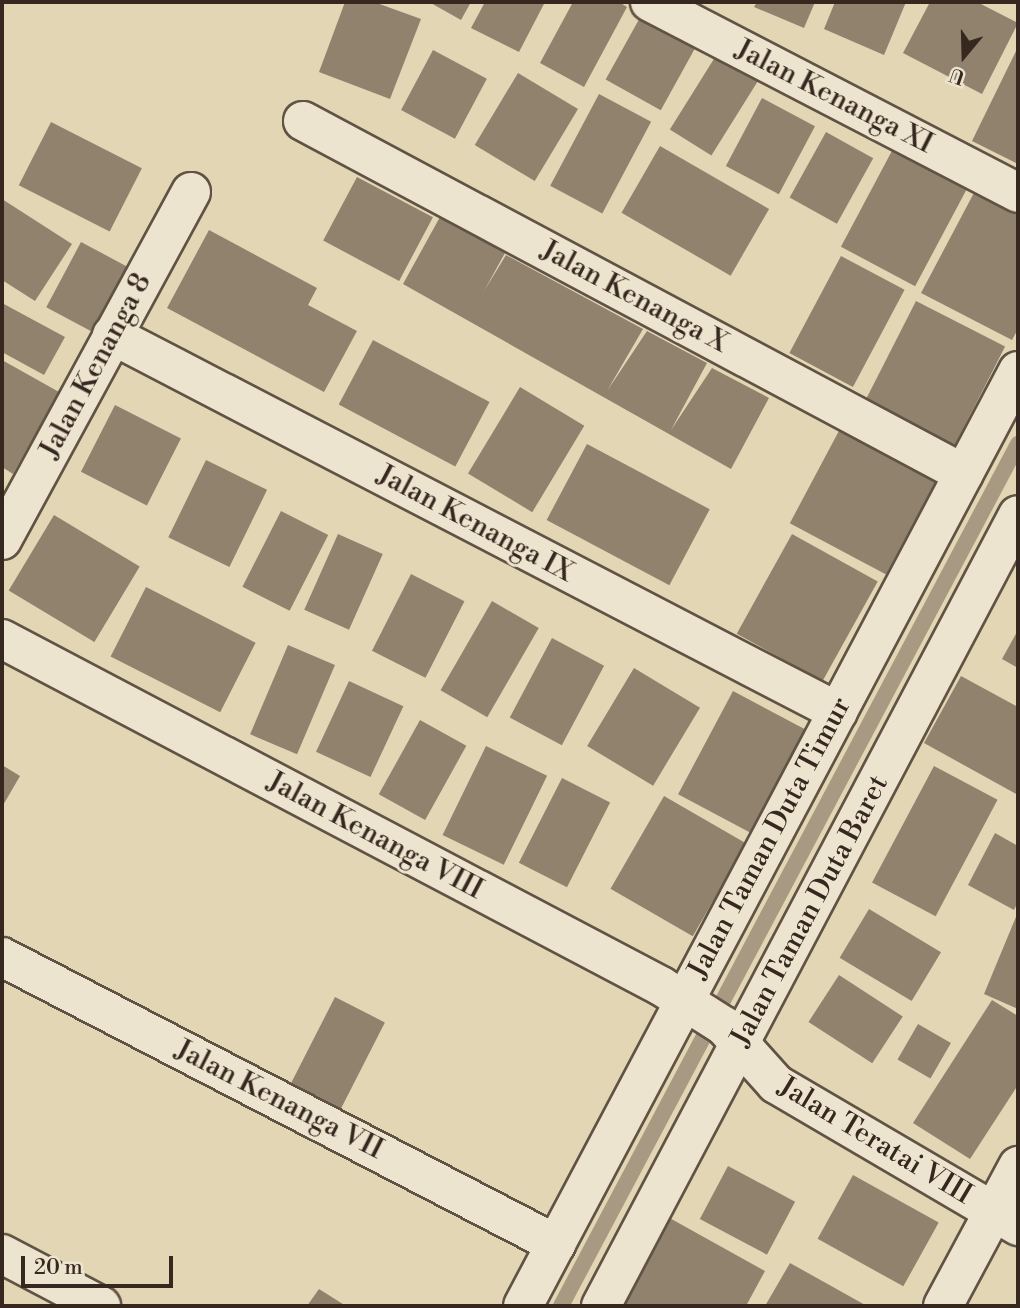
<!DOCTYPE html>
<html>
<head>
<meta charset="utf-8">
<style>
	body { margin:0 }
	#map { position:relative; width:1020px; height:1308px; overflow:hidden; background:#e3d6b5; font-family:"Libre Bodoni",serif }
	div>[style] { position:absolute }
	.stream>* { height:16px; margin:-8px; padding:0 8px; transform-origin:8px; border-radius:8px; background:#a89a82 }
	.building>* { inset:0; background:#90826d; transform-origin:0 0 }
	.roads { filter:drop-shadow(2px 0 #615344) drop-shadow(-2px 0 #615344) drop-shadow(0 2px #615344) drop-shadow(0 -2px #615344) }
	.minor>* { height:38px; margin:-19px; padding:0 19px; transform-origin:19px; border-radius:19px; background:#ede4cf }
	span { translate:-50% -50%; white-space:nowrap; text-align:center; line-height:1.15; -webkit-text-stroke:6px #ede4cf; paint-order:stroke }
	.street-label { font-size:28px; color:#36271f }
	.frame { position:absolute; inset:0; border:4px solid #36271f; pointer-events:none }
	.north { position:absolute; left:929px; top:21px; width:70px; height:70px; -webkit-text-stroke:5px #ede4cf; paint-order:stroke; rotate:199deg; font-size:19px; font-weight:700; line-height:28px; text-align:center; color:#36271f }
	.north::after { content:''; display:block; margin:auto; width:24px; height:32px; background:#36271f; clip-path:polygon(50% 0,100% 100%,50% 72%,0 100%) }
	.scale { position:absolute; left:21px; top:1256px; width:152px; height:32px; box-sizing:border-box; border:4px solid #36271f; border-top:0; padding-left:9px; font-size:21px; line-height:24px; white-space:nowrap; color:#36271f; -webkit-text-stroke:5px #ede4cf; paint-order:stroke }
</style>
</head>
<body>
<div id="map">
	<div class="stream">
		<div style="left:561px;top:1306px;width:976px;rotate:-62.07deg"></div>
	</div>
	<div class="building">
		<div style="clip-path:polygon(345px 2px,374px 2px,421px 19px,390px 99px,319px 72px)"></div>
		<div style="clip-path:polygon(429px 2px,471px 2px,461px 20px)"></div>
		<div style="clip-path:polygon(485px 2px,545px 2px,519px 52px,471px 28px)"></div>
		<div style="clip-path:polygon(573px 2px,619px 2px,627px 7px,584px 87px,540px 63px)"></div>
		<div style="clip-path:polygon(757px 2px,815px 2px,804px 28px,754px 7px)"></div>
		<div style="clip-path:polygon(835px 2px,906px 2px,884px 55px,824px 29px)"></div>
		<div style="clip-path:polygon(930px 2px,977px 2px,1018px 23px,982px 94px,903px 53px)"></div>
		<div style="left:642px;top:14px;width:63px;height:75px;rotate:29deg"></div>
		<div style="clip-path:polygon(1018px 47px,1018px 164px,972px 141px)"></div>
		<div style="left:433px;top:50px;width:61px;height:68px;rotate:28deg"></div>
		<div style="left:717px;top:54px;width:49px;height:89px;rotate:32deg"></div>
		<div style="left:518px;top:73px;width:70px;height:84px;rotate:31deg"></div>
		<div style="left:599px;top:94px;width:59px;height:104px;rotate:28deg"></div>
		<div style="left:762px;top:98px;width:60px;height:77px;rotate:28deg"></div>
		<div style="left:51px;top:122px;width:102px;height:71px;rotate:27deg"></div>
		<div style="left:826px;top:132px;width:54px;height:75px;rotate:29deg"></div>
		<div style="left:660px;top:146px;width:126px;height:77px;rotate:30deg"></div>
		<div style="left:894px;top:147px;width:84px;height:113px;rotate:28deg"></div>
		<div style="left:357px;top:177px;width:86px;height:72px;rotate:28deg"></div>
		<div style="clip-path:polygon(976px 189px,1018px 211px,1018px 329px,1012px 340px,921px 293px)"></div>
		<div style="clip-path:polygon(2px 199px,72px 244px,35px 301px,2px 280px)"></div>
		<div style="clip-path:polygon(440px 217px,505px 253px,484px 291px,506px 255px,643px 329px,607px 391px,647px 331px,707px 363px,671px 430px,712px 368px,769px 398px,731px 469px,403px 284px)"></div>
		<div style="clip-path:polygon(209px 230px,317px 288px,308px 305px,357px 331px,324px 392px,167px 308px)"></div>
		<div style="left:81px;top:242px;width:53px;height:74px;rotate:28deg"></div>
		<div style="left:841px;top:256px;width:72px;height:110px;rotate:28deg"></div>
		<div style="left:916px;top:301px;width:100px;height:111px;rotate:27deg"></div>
		<div style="clip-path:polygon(2px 303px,65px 337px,44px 375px,2px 352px)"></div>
		<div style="left:373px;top:340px;width:132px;height:73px;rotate:28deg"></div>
		<div style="clip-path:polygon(2px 360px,59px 392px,13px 474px,2px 467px)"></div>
		<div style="left:520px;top:387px;width:75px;height:101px;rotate:31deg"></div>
		<div style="left:115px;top:405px;width:74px;height:75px;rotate:27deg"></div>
		<div style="left:841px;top:427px;width:109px;height:109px;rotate:28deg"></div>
		<div style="left:587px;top:444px;width:139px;height:86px;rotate:28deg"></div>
		<div style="left:206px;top:460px;width:68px;height:86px;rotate:26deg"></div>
		<div style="left:281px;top:511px;width:53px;height:85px;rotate:27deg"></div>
		<div style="left:54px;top:515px;width:100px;height:88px;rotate:31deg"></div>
		<div style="left:338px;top:534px;width:49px;height:83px;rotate:24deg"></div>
		<div style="left:792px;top:534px;width:98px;height:114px;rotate:29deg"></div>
		<div style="left:411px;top:574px;width:60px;height:86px;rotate:27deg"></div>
		<div style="left:146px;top:587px;width:123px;height:78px;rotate:27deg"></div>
		<div style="left:492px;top:601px;width:54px;height:103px;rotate:30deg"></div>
		<div style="clip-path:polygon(1018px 630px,1018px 668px,1002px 659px)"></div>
		<div style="left:552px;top:638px;width:59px;height:90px;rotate:28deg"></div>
		<div style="left:288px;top:645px;width:51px;height:97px;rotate:23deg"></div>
		<div style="left:634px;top:668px;width:77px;height:91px;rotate:31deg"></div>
		<div style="clip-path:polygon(961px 676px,1018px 707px,1018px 795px,924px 743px)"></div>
		<div style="left:349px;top:681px;width:60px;height:78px;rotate:25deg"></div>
		<div style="left:733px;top:691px;width:82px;height:117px;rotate:28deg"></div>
		<div style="left:420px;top:720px;width:53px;height:85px;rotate:29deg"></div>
		<div style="left:486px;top:746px;width:68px;height:99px;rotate:26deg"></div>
		<div style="clip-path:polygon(2px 765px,20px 776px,2px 807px)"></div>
		<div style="left:934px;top:766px;width:72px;height:132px;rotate:28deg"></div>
		<div style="left:562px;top:778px;width:54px;height:95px;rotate:27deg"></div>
		<div style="left:664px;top:796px;width:95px;height:107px;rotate:30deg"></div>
		<div style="clip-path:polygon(995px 833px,1018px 846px,1018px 902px,1014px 910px,968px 885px)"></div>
		<div style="left:869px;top:909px;width:84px;height:57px;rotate:31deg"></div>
		<div style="clip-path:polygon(1018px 912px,1018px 1009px,984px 994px)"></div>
		<div style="left:839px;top:975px;width:76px;height:56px;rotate:33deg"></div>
		<div style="left:335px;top:997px;width:56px;height:100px;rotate:27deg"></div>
		<div style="clip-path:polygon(992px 1000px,1018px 1016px,1018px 1085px,970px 1159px,913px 1123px)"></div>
		<div style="left:918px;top:1024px;width:38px;height:41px;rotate:30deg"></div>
		<div style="left:728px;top:1166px;width:76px;height:60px;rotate:28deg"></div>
		<div style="left:853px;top:1175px;width:98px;height:73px;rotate:29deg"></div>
		<div style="clip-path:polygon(666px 1216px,765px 1271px,746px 1306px,615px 1306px)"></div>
		<div style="clip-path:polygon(790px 1263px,867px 1306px,765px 1306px)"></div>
		<div style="clip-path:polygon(319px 1289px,346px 1306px,307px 1306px)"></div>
	</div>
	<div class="roads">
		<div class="minor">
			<div style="left:650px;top:2px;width:415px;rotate:27.4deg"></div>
			<div style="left:303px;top:121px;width:749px;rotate:28.1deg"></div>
			<div style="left:112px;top:335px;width:818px;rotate:27.44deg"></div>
			<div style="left:2px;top:540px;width:396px;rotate:-61.5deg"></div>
			<div style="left:2px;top:639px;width:745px;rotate:27.77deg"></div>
			<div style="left:661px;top:986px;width:75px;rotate:32.4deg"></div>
			<div style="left:724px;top:1026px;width:78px;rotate:48.1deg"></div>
			<div style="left:776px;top:1084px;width:281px;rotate:30.4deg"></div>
			<div style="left:2px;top:957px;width:624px;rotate:27.39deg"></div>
			<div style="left:2px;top:1254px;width:112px;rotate:27.7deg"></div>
			<div style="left:523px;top:1306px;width:1058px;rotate:-62.1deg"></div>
			<div style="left:601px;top:1306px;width:894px;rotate:-62.2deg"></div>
			<div style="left:943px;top:1306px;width:159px;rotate:-61.8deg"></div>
		</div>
	</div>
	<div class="street-label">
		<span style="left:834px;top:97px;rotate:27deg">Jalan Kenanga XI</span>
		<span style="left:634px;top:297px;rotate:28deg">Jalan Kenanga X</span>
		<span style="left:96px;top:366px;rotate:-62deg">Jalan Kenanga 8</span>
		<span style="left:475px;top:524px;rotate:28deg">Jalan Kenanga IX</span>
		<span style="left:375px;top:836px;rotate:28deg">Jalan Kenanga VIII</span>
		<span style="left:770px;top:838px;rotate:-62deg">Jalan Taman Duta Timur</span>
		<span style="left:810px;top:911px;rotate:-62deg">Jalan Taman Duta Baret</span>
		<span style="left:279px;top:1100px;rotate:27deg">Jalan Kenanga VII</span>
		<span style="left:875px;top:1141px;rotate:31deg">Jalan Teratai VIII</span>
	</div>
	<div class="frame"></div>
	<div class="north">U</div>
	<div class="scale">20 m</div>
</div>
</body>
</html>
